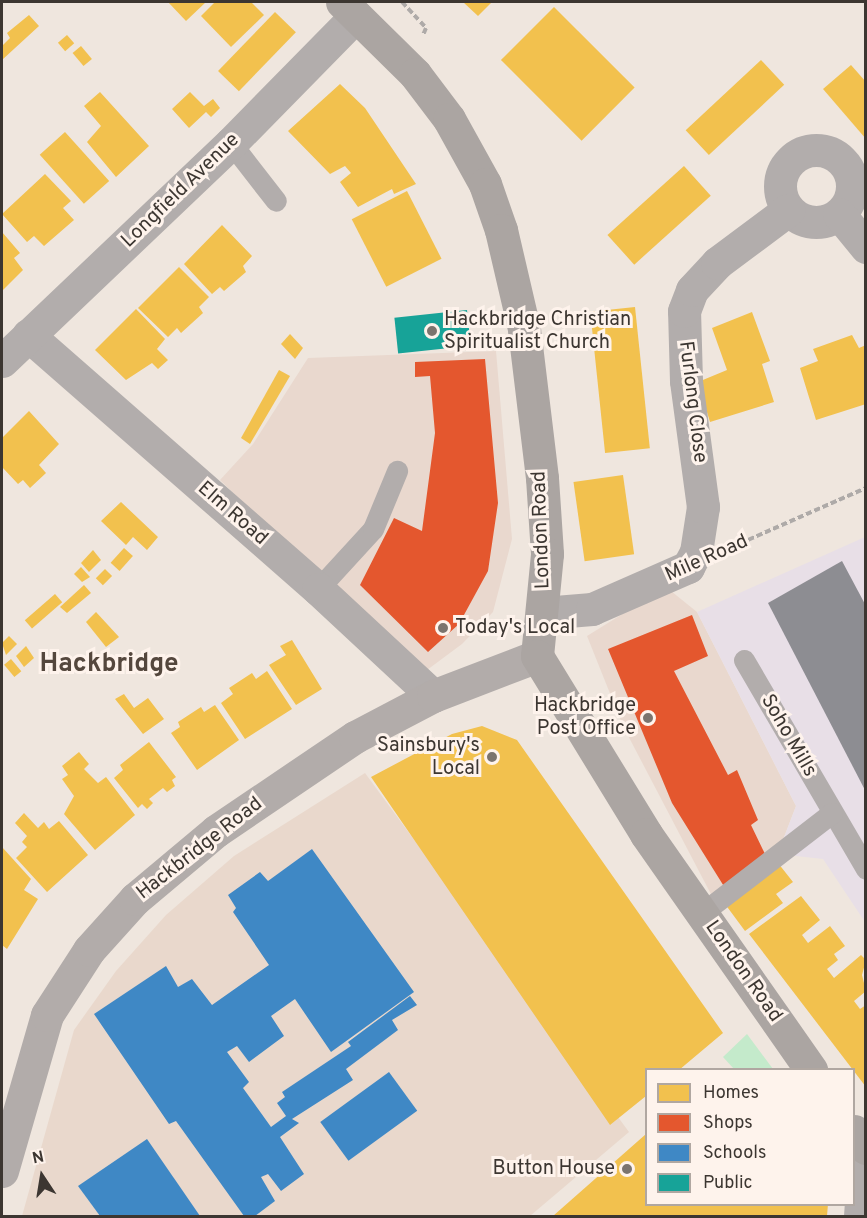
<!DOCTYPE html>
<html>
<head>
<meta charset="utf-8">
<style>
	body { margin:0 }
	#map { position:relative; width:867px; height:1218px; overflow:hidden; background:#efe6de; font-family:Overpass,sans-serif }
	div>[style] { position:absolute }
	.commercial>* { inset:0; background:#e9d8ce }
	.industrial>* { inset:0; background:#e8dfe7 }
	.built>* { inset:0; background:#e9d8cc }
	.green>* { inset:0; background:#c4eacb }
	.homes>* { inset:0; background:#f2c14e; transform-origin:0 0 }
	.shops>* { inset:0; background:#e4572e }
	.schools>* { inset:0; background:#3f88c5; transform-origin:0 0 }
	.public>* { inset:0; background:#17a398; transform-origin:0 0 }
	.industry>* { inset:0; background:#8d8d92 }
	.path>* { height:4px; margin-top:-2px; transform-origin:0; background:repeating-linear-gradient(90deg,#aeaaa8 0 6px,transparent 0 9px) }
	.lane>* { height:21px; margin:-10.5px; padding:0 10.5px; transform-origin:10.5px; border-radius:10.5px; background:#b2adac }
	.street>* { height:33px; margin:-16.5px; padding:0 16.5px; transform-origin:16.5px; border-radius:16.5px; background:#b2adac }
	.street>.ring { margin:-16.5px; padding:0; box-sizing:content-box; background:none; border:33px solid #b2adac; border-radius:50% }
	.secondary>* { height:33px; margin:-16.5px; padding:0 16.5px; transform-origin:16.5px; border-radius:16.5px; background:#b2acaa }
	.primary>* { height:33px; margin:-16.5px; padding:0 16.5px; transform-origin:16.5px; border-radius:16.5px; background:#aba5a2 }
	.dots>* { width:16px; height:16px; translate:-50% -50%; box-sizing:border-box; border:3px solid #fef3ec; border-radius:50% }
	span { translate:-50% -50%; white-space:nowrap; text-align:center; line-height:1.15; -webkit-text-stroke:6px #fef3ec; paint-order:stroke }
	.street-label { font-size:20px; color:#3c3631 }
	.poi-label { font-size:20px; color:#3c3631 }
	.left { translate:0 -50%; text-align:left }
	.right { translate:-100% -50%; text-align:right }
	.district-label { font-size:26px; color:#54473d; font-weight:700 }
	.frame { position:absolute; inset:0; border:3px solid #3c3631; pointer-events:none }
	.legend { position:absolute; left:645px; top:1068px; width:210px; height:138px; box-sizing:border-box; background:#fef3ec; border:2px solid #b0a7a1; margin:0; padding:8px 10px; list-style:none; font-size:18px; color:#3c3631 }
	.legend li { display:flex; align-items:center; gap:12px; height:30px }
	.legend b { width:30px; border:2px solid #b0a7a1 }
	.north { position:absolute; left:12px; top:1146px; width:60px; height:60px; -webkit-text-stroke:4px #fef3ec; paint-order:stroke; rotate:348deg; font-size:16px; font-weight:700; line-height:24px; text-align:center; color:#3c3631 }
	.north::after { content:''; display:block; margin:auto; width:21px; height:27px; background:#3c3631; clip-path:polygon(50% 0,100% 100%,50% 72%,0 100%) }
</style>
</head>
<body>
<div id="map">
	<div class="commercial">
		<div style="clip-path:polygon(496px 351px,512px 539px,493px 612px,462px 644px,427px 670px,302px 560px,220px 480px,253px 444px,308px 358px)"></div>
		<div style="clip-path:polygon(666px 587px,697px 612px,796px 806px,781px 845px,713px 898px,623px 726px,587px 636px)"></div>
	</div>
	<div class="industrial">
		<div style="clip-path:polygon(865px 537px,865px 922px,823px 859px,787px 855px,781px 845px,796px 806px,697px 612px)"></div>
	</div>
	<div class="built">
		<div style="clip-path:polygon(365px 773px,629px 1132px,530px 1216px,22px 1216px,74px 1030px,116px 971px,166px 915px,234px 856px)"></div>
	</div>
	<div class="green">
		<div style="clip-path:polygon(747px 1034px,773px 1069px,734px 1069px,723px 1057px)"></div>
	</div>
	<div class="homes">
		<div style="clip-path:polygon(168px 2px,206px 2px,186px 21px)"></div>
		<div style="clip-path:polygon(215px 2px,251px 2px,264px 15px,231px 47px,201px 16px)"></div>
		<div style="clip-path:polygon(463px 2px,492px 2px,478px 16px)"></div>
		<div style="left:554px;top:7px;width:114px;height:75px;rotate:45deg"></div>
		<div style="left:275px;top:12px;width:29px;height:82px;rotate:44deg"></div>
		<div style="clip-path:polygon(29px 15px,39px 26px,2px 60px,2px 46px,10px 38px,7px 33px)"></div>
		<div style="left:67px;top:35px;width:11px;height:12px;rotate:49deg"></div>
		<div style="left:81px;top:46px;width:17px;height:11px;rotate:50deg"></div>
		<div style="left:761px;top:60px;width:34px;height:103px;rotate:47deg"></div>
		<div style="clip-path:polygon(851px 65px,866px 82px,866px 139px,823px 89px)"></div>
		<div style="clip-path:polygon(340px 84px,365px 108px,416px 184px,394px 194px,392px 189px,358px 207px,340px 182px,351px 173px,345px 166px,330px 174px,288px 131px)"></div>
		<div style="clip-path:polygon(100px 92px,149px 146px,116px 177px,87px 142px,101px 126px,84px 106px)"></div>
		<div style="clip-path:polygon(190px 92px,204px 106px,213px 99px,220px 108px,211px 117px,206px 112px,189px 128px,172px 109px)"></div>
		<div style="left:65px;top:132px;width:66px;height:34px;rotate:48deg"></div>
		<div style="left:684px;top:166px;width:40px;height:103px;rotate:48deg"></div>
		<div style="clip-path:polygon(45px 174px,71px 201px,63px 208px,74px 220px,44px 246px,34px 236px,27px 242px,2px 214px)"></div>
		<div style="left:407px;top:191px;width:76px;height:62px;rotate:63deg"></div>
		<div style="clip-path:polygon(222px 225px,252px 256px,243px 266px,246px 272px,224px 291px,220px 287px,212px 294px,184px 264px)"></div>
		<div style="clip-path:polygon(2px 232px,20px 253px,14px 258px,23px 270px,2px 291px)"></div>
		<div style="clip-path:polygon(179px 267px,209px 297px,199px 307px,203px 313px,181px 333px,177px 328px,168px 337px,138px 308px)"></div>
		<div style="left:635px;top:307px;width:142px;height:45px;rotate:84deg"></div>
		<div style="clip-path:polygon(136px 309px,165px 339px,157px 349px,168px 360px,158px 369px,152px 363px,126px 380px,95px 350px)"></div>
		<div style="clip-path:polygon(752px 312px,770px 361px,762px 364px,774px 402px,710px 422px,698px 382px,727px 370px,712px 328px)"></div>
		<div style="clip-path:polygon(290px 334px,303px 348px,295px 359px,281px 344px)"></div>
		<div style="clip-path:polygon(852px 335px,859px 348px,866px 345px,866px 404px,816px 420px,800px 368px,818px 361px,813px 349px)"></div>
		<div style="clip-path:polygon(279px 370px,290px 376px,250px 444px,241px 438px)"></div>
		<div style="clip-path:polygon(29px 411px,59px 444px,39px 465px,46px 473px,30px 488px,23px 480px,18px 484px,2px 467px,2px 438px)"></div>
		<div style="left:623px;top:475px;width:80px;height:50px;rotate:82deg"></div>
		<div style="clip-path:polygon(121px 502px,158px 537px,147px 550px,133px 537px,126px 545px,101px 521px)"></div>
		<div style="left:124px;top:548px;width:12px;height:20px;rotate:42deg"></div>
		<div style="clip-path:polygon(93px 550px,101px 560px,89px 572px,81px 563px)"></div>
		<div style="clip-path:polygon(81px 567px,90px 577px,82px 582px,74px 574px)"></div>
		<div style="left:105px;top:569px;width:10px;height:13px;rotate:45deg"></div>
		<div style="clip-path:polygon(84px 585px,91px 593px,67px 613px,60px 607px)"></div>
		<div style="left:55px;top:594px;width:11px;height:40px;rotate:49deg"></div>
		<div style="clip-path:polygon(96px 612px,119px 637px,106px 647px,86px 622px)"></div>
		<div style="clip-path:polygon(9px 636px,17px 644px,6px 655px,2px 643px)"></div>
		<div style="clip-path:polygon(292px 640px,322px 689px,296px 705px,269px 665px,286px 655px,280px 646px)"></div>
		<div style="clip-path:polygon(26px 646px,34px 658px,24px 667px,16px 656px)"></div>
		<div style="left:11px;top:659px;width:16px;height:9px;rotate:50deg"></div>
		<div style="clip-path:polygon(267px 671px,292px 709px,245px 739px,221px 703px,233px 694px,229px 688px,252px 673px,256px 679px)"></div>
		<div style="clip-path:polygon(124px 694px,134px 708px,148px 698px,164px 719px,143px 734px,115px 699px)"></div>
		<div style="clip-path:polygon(215px 705px,239px 740px,197px 770px,171px 733px,180px 727px,178px 722px,201px 707px,204px 712px)"></div>
		<div style="clip-path:polygon(482px 726px,517px 740px,723px 1033px,679px 1070px,646px 1070px,646px 1096px,610px 1125px,371px 777px,452px 734px)"></div>
		<div style="clip-path:polygon(149px 742px,176px 777px,172px 780px,175px 786px,167px 792px,163px 788px,149px 799px,153px 803px,147px 809px,142px 804px,138px 808px,114px 778px,123px 770px,120px 765px)"></div>
		<div style="clip-path:polygon(79px 752px,89px 764px,84px 769px,98px 783px,106px 777px,135px 815px,95px 850px,64px 814px,74px 796px,62px 779px,68px 775px,62px 766px)"></div>
		<div style="clip-path:polygon(24px 813px,38px 828px,44px 822px,49px 829px,59px 821px,88px 855px,47px 892px,16px 858px,27px 847px,22px 842px,27px 836px,15px 823px)"></div>
		<div style="clip-path:polygon(2px 847px,31px 879px,24px 890px,38px 899px,7px 949px,2px 945px)"></div>
		<div style="clip-path:polygon(778px 863px,793px 882px,776px 894px,783px 903px,745px 931px,725px 904px)"></div>
		<div style="clip-path:polygon(801px 896px,820px 920px,802px 935px,808px 943px,830px 926px,845px 946px,834px 954px,838px 960px,827px 969px,834px 978px,861px 955px,866px 960px,862px 975px,866px 991px,854px 1001px,860px 1009px,866px 1005px,866px 1087px,749px 934px)"></div>
		<div style="clip-path:polygon(646px 1134px,646px 1204px,828px 1204px,827px 1216px,553px 1216px)"></div>
	</div>
	<div class="shops">
		<div style="clip-path:polygon(485px 359px,498px 503px,488px 571px,459px 624px,428px 652px,360px 585px,394px 518px,422px 531px,435px 433px,430px 376px,415px 377px,415px 362px)"></div>
		<div style="clip-path:polygon(692px 615px,708px 656px,674px 671px,728px 775px,737px 770px,758px 820px,751px 825px,765px 854px,725px 888px,672px 803px,608px 649px)"></div>
	</div>
	<div class="schools">
		<div style="clip-path:polygon(312px 849px,414px 992px,331px 1052px,295px 999px,271px 1016px,284px 1036px,249px 1062px,237px 1046px,227px 1052px,249px 1082px,243px 1088px,271px 1127px,286px 1116px,277px 1103px,285px 1097px,282px 1092px,351px 1046px,348px 1042px,410px 996px,417px 1005px,392px 1020px,398px 1030px,346px 1069px,353px 1080px,292px 1119px,299px 1123px,280px 1137px,304px 1174px,281px 1191px,268px 1174px,261px 1177px,275px 1201px,255px 1216px,244px 1216px,176px 1121px,169px 1124px,94px 1014px,166px 966px,178px 987px,192px 979px,212px 1005px,269px 965px,233px 912px,236px 908px,228px 895px,260px 872px,268px 881px)"></div>
		<div style="left:389px;top:1072px;width:48px;height:85px;rotate:54deg"></div>
		<div style="clip-path:polygon(147px 1139px,200px 1216px,100px 1216px,78px 1186px)"></div>
	</div>
	<div class="public">
		<div style="left:467px;top:310px;width:36px;height:73px;rotate:84deg"></div>
	</div>
	<div class="industry">
		<div style="clip-path:polygon(842px 561px,866px 606px,866px 792px,768px 603px)"></div>
	</div>
	<div class="path">
		<div style="left:402px;top:2px;width:35px;rotate:47deg"></div>
		<div style="left:426px;top:28px;width:8px;rotate:113deg"></div>
		<div style="left:732px;top:547px;width:146px;rotate:-23.8deg"></div>
	</div>
	<div class="lane">
		<div style="left:231px;top:143px;width:73px;rotate:52.2deg"></div>
		<div style="left:318px;top:589px;width:81px;rotate:-47.5deg"></div>
		<div style="left:373px;top:529px;width:63px;rotate:-67.5deg"></div>
		<div style="left:744px;top:660px;width:242px;rotate:59.7deg"></div>
		<div style="left:702px;top:913px;width:164px;rotate:-37.6deg"></div>
	</div>
	<div class="street">
		<div class="ring" style="left:780px;top:150px;width:39px;height:39px"></div>
		<div style="left:839px;top:214px;width:43px;rotate:50.7deg"></div>
		<div style="left:28px;top:335px;width:386px;rotate:41.2deg"></div>
		<div style="left:318px;top:589px;width:157px;rotate:42.9deg"></div>
		<div style="left:2px;top:361px;width:316px;rotate:-43.6deg"></div>
		<div style="left:231px;top:143px;width:178px;rotate:-45.5deg"></div>
		<div style="left:543px;top:613px;width:49px;rotate:-4.7deg"></div>
		<div style="left:592px;top:609px;width:105px;rotate:-23.6deg"></div>
		<div style="left:688px;top:567px;width:17px;rotate:-62deg"></div>
		<div style="left:696px;top:552px;width:46px;rotate:-81.2deg"></div>
		<div style="left:703px;top:507px;width:127px;rotate:-97.7deg"></div>
		<div style="left:686px;top:381px;width:70px;rotate:-91.6deg"></div>
		<div style="left:684px;top:311px;width:22px;rotate:-69deg"></div>
		<div style="left:692px;top:290px;width:37px;rotate:-47deg"></div>
		<div style="left:717px;top:263px;width:89px;rotate:-36.7deg"></div>
		<div style="left:858px;top:1137px;width:37px;rotate:82deg"></div>
		<div style="left:863px;top:1174px;width:42px;rotate:94.1deg"></div>
	</div>
	<div class="secondary">
		<div style="left:2px;top:1171px;width:162px;rotate:-73.9deg"></div>
		<div style="left:47px;top:1015px;width:77px;rotate:-57.1deg"></div>
		<div style="left:89px;top:950px;width:69px;rotate:-48deg"></div>
		<div style="left:135px;top:899px;width:106px;rotate:-40deg"></div>
		<div style="left:216px;top:831px;width:168px;rotate:-34.1deg"></div>
		<div style="left:355px;top:737px;width:88px;rotate:-27.7deg"></div>
		<div style="left:433px;top:696px;width:111px;rotate:-21deg"></div>
	</div>
	<div class="primary">
		<div style="left:342px;top:2px;width:103px;rotate:44.6deg"></div>
		<div style="left:415px;top:74px;width:56px;rotate:52.9deg"></div>
		<div style="left:449px;top:119px;width:74px;rotate:61deg"></div>
		<div style="left:485px;top:184px;width:49px;rotate:70.8deg"></div>
		<div style="left:501px;top:230px;width:102px;rotate:76.9deg"></div>
		<div style="left:524px;top:329px;width:150px;rotate:83.1deg"></div>
		<div style="left:542px;top:478px;width:76px;rotate:86.2deg"></div>
		<div style="left:547px;top:554px;width:102px;rotate:95.6deg"></div>
		<div style="left:537px;top:656px;width:209px;rotate:58.5deg"></div>
		<div style="left:646px;top:834px;width:288px;rotate:55deg"></div>
		<div style="left:854px;top:1131px;width:21px;rotate:55deg"></div>
	</div>
	<div class="dots">
		<div style="left:432px;top:331px;background:#7b746e"></div>
		<div style="left:443px;top:628px;background:#7b746e"></div>
		<div style="left:648px;top:718px;background:#7b746e"></div>
		<div style="left:492px;top:757px;background:#7b746e"></div>
		<div style="left:627px;top:1169px;background:#7b746e"></div>
	</div>
	<div class="street-label">
		<span style="left:181px;top:191px;rotate:-44deg">Longfield Avenue</span>
		<span style="left:692px;top:402px;rotate:83deg">Furlong Close</span>
		<span style="left:232px;top:514px;rotate:41deg">Elm Road</span>
		<span style="left:542px;top:530px;rotate:-92deg">London Road</span>
		<span style="left:707px;top:559px;rotate:-24deg">Mile Road</span>
		<span style="left:788px;top:736px;rotate:60deg">Soho Mills</span>
		<span style="left:200px;top:849px;rotate:-38deg">Hackbridge Road</span>
		<span style="left:743px;top:972px;rotate:55deg">London Road</span>
	</div>
	<div class="poi-label">
		<span class="left" style="left:444px;top:332px">Hackbridge Christian<br>Spiritualist Church</span>
		<span class="left" style="left:455px;top:628px">Today's Local</span>
		<span class="right" style="left:636px;top:718px">Hackbridge<br>Post Office</span>
		<span class="right" style="left:480px;top:758px">Sainsbury's<br>Local</span>
		<span class="right" style="left:615px;top:1169px">Button House</span>
	</div>
	<div class="district-label">
		<span style="left:109px;top:665px">Hackbridge</span>
	</div>
	<div class="frame"></div>
	<ul class="legend">
	<li><b style="height:16px;background:#f2c14e"></b>Homes</li>
	<li><b style="height:16px;background:#e4572e"></b>Shops</li>
	<li><b style="height:16px;background:#3f88c5"></b>Schools</li>
	<li><b style="height:16px;background:#17a398"></b>Public</li>
	</ul>
	<div class="north">N</div>
</div>
</body>
</html>
